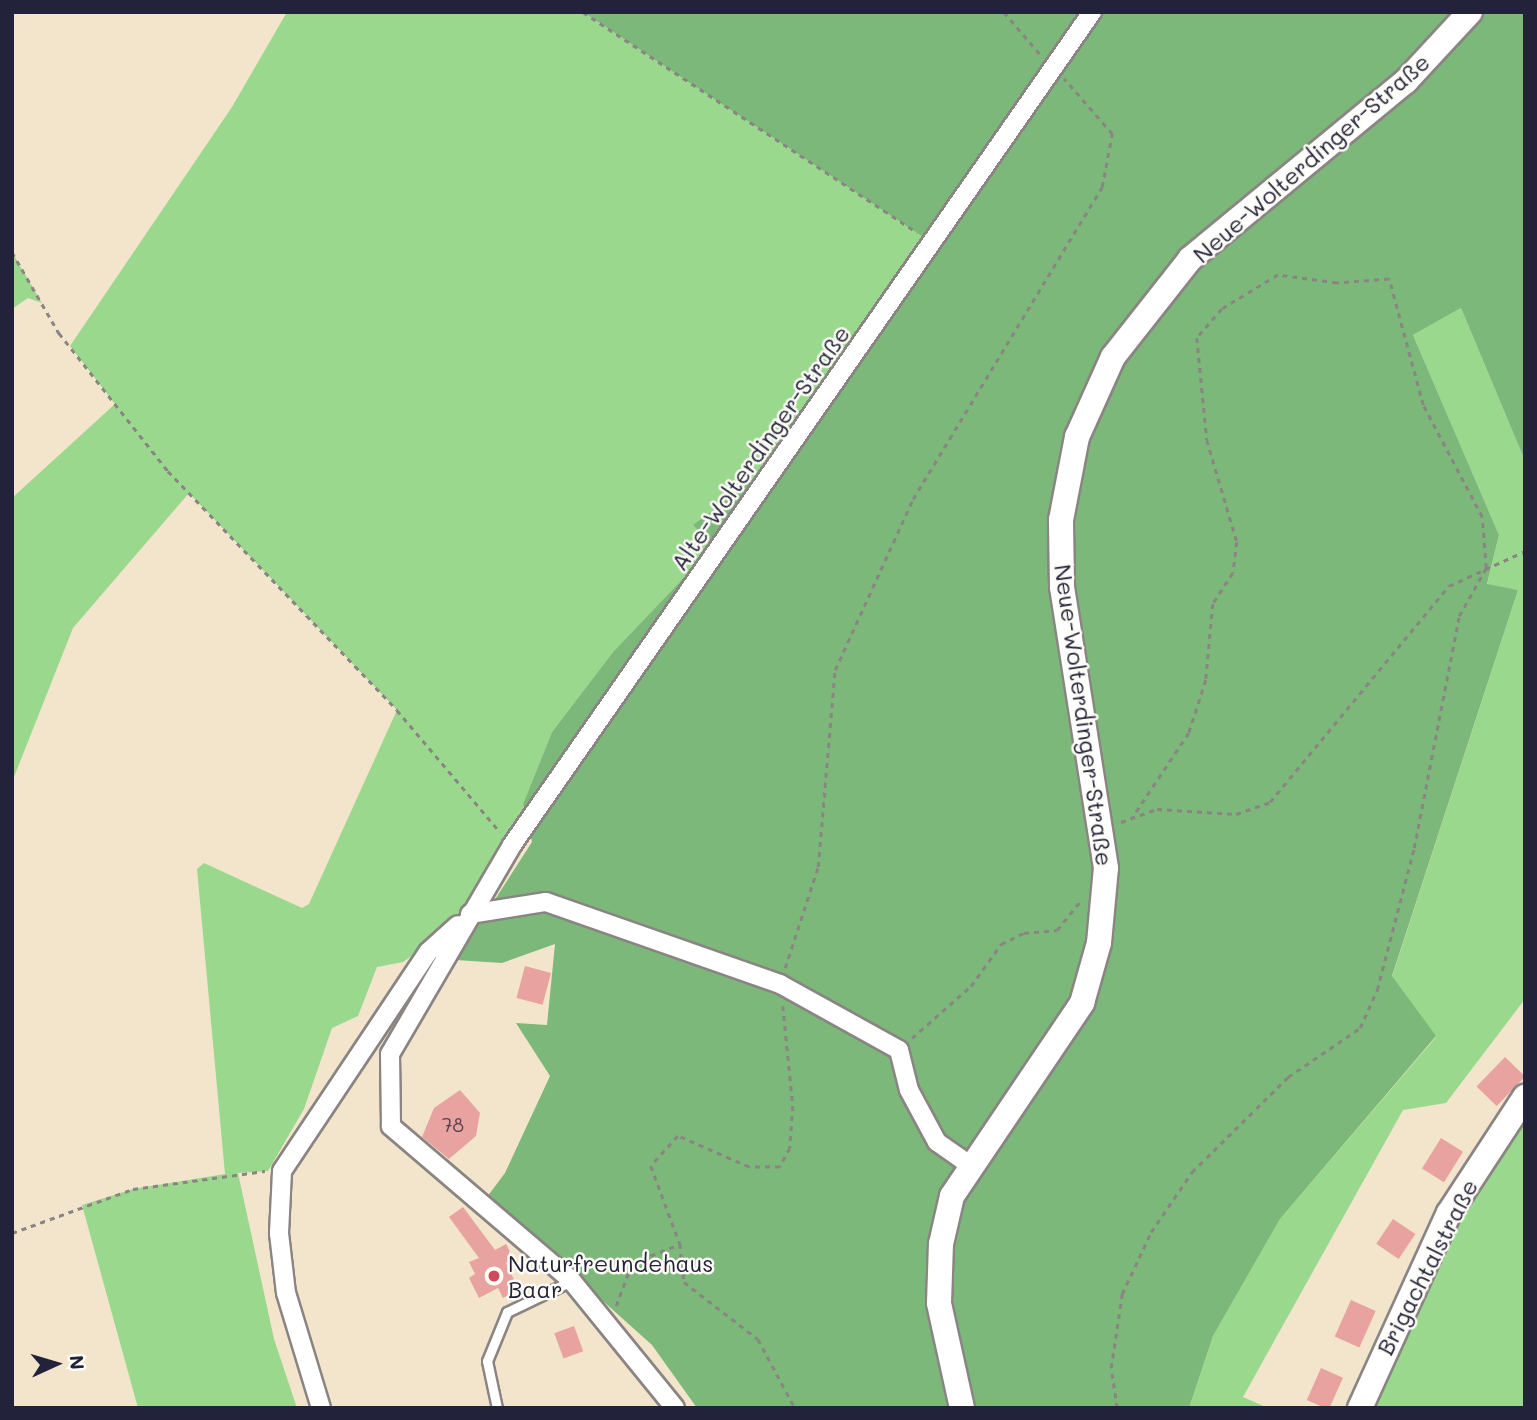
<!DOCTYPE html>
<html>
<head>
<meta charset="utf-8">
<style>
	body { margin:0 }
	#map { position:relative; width:1537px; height:1420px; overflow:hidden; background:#f2e5cb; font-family:Mali,sans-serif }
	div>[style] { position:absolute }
	.green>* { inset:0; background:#9ad88e }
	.forest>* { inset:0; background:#7bb879 }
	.building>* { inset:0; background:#e8a29f; transform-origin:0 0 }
	.path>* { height:2.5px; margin-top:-1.25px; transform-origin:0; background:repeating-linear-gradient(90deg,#8a8483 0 5px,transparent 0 10px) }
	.roads { filter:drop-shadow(2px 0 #8a8483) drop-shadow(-2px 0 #8a8483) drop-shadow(0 2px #8a8483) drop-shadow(0 -2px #8a8483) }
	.lane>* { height:9px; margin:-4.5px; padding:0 4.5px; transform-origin:4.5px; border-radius:4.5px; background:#fff }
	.street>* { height:18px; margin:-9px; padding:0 9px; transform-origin:9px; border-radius:9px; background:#fff }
	.secondary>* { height:24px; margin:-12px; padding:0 12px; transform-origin:12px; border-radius:12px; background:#fff }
	.dots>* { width:19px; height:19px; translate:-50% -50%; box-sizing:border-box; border:4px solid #fdfcf7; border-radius:50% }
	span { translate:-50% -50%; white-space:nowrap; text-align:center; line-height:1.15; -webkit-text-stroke:5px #fdfcf7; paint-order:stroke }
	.number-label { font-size:19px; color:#544254 }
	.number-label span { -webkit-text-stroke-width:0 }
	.street-label { font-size:23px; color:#22223b }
	.poi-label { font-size:23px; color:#22223b }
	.left { translate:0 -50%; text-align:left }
	.frame { position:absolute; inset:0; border:14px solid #22223b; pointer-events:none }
	.north { position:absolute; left:21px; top:1329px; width:70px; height:70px; -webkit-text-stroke:5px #fdfcf7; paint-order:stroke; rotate:86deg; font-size:19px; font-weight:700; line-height:28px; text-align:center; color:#22223b }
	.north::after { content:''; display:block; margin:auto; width:24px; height:32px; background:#22223b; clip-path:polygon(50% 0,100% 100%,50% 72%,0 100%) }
</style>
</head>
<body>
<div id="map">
	<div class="green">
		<div style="clip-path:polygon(287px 12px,583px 12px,935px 244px,782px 457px,693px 525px,714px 546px,613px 652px,552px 732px,523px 804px,527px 823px,470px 914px,403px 962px,377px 967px,358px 1016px,332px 1028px,304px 1109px,268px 1171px,238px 1173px,274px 1339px,297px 1408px,138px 1408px,82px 1205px,133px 1189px,225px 1174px,197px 869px,204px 863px,302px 908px,309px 904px,397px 710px,189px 493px,73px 628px,12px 782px,12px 498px,115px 404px,70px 346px,232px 107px)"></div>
		<div style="clip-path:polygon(12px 252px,42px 303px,28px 298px,12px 309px)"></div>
		<div style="clip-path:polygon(1461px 308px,1525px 461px,1525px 999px,1446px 1103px,1403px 1110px,1243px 1397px,1268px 1408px,1189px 1408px,1213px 1336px,1280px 1219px,1436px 1037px,1392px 977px,1518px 590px,1487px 585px,1499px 535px,1413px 335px)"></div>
		<div style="clip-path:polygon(1525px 1121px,1525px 1408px,1372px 1408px,1463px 1213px)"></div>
	</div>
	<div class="forest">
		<div style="clip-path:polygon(583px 12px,1525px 12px,1525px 461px,1461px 308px,1413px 335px,1499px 535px,1487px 584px,1518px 590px,1392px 976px,1436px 1036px,1280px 1219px,1213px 1336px,1189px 1408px,697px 1408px,652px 1345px,487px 1197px,505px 1173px,550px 1076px,516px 1023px,547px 1025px,555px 944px,502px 963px,456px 960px,532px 842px,523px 804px,552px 732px,613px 652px,713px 547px,693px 525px,782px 457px,934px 244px)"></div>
	</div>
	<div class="building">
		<div style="left:525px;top:966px;width:27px;height:33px;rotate:15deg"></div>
		<div style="left:1505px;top:1057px;width:28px;height:41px;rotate:44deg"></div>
		<div style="clip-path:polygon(460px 1090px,480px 1113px,476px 1136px,449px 1159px,422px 1137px,434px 1108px)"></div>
		<div style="left:1441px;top:1138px;width:26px;height:36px;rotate:32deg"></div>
		<div style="clip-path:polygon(463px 1207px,495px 1250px,506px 1244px,514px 1259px,506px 1263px,519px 1290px,503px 1298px,498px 1288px,479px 1298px,469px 1278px,475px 1274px,469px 1262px,479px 1258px,449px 1217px)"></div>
		<div style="left:1393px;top:1219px;width:27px;height:30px;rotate:34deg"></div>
		<div style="left:1351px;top:1300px;width:27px;height:40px;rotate:24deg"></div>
		<div style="left:574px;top:1326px;width:27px;height:21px;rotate:70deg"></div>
		<div style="left:1321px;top:1368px;width:24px;height:35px;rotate:24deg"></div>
	</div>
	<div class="path">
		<div style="left:583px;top:12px;width:400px;rotate:33.4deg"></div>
		<div style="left:1004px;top:12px;width:55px;rotate:49.4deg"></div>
		<div style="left:12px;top:252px;width:94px;rotate:59.9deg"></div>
		<div style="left:59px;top:333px;width:176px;rotate:51.7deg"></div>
		<div style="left:168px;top:471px;width:331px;rotate:46.2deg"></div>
		<div style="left:397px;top:710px;width:160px;rotate:49.8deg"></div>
		<div style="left:1121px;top:822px;width:38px;rotate:-20deg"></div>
		<div style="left:1157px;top:809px;width:79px;rotate:3.6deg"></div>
		<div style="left:1236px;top:814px;width:36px;rotate:-19deg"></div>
		<div style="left:1270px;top:802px;width:281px;rotate:-50.4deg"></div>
		<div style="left:1449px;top:586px;width:84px;rotate:-24.7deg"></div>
		<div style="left:785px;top:968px;width:106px;rotate:-71.9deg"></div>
		<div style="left:818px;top:867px;width:198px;rotate:-85.1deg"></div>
		<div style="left:835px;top:670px;width:188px;rotate:-65.5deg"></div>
		<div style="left:913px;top:499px;width:365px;rotate:-58.8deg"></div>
		<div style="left:1102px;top:187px;width:54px;rotate:-79.3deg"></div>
		<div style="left:1112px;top:134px;width:73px;rotate:-131.1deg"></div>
		<div style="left:783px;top:1006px;width:100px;rotate:84.3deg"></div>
		<div style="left:793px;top:1106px;width:42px;rotate:94.1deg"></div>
		<div style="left:790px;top:1148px;width:21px;rotate:118deg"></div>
		<div style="left:780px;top:1167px;width:31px;rotate:180deg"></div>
		<div style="left:749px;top:1167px;width:77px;rotate:-156.4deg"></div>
		<div style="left:678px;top:1136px;width:40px;rotate:132deg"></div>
		<div style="left:651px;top:1166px;width:83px;rotate:69.6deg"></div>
		<div style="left:680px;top:1244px;width:38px;rotate:84deg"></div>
		<div style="left:684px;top:1282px;width:93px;rotate:37.6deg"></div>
		<div style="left:758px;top:1339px;width:78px;rotate:61.8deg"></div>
		<div style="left:912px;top:1038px;width:79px;rotate:-41.4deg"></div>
		<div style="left:971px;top:986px;width:52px;rotate:-54.5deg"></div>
		<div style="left:1001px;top:944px;width:25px;rotate:-26deg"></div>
		<div style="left:1024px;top:933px;width:33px;rotate:-5deg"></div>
		<div style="left:1057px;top:930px;width:38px;rotate:-51deg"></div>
		<div style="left:12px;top:1233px;width:129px;rotate:-20deg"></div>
		<div style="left:133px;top:1189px;width:133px;rotate:-7.8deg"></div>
		<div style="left:616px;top:1306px;width:46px;rotate:-69.6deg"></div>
		<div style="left:632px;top:1263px;width:52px;rotate:-21.6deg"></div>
		<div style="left:1117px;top:1408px;width:40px;rotate:-98.5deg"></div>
		<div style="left:1111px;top:1368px;width:75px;rotate:-81.5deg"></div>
		<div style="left:1122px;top:1294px;width:68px;rotate:-64.9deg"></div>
		<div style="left:1151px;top:1232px;width:73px;rotate:-55.7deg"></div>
		<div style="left:1192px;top:1172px;width:135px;rotate:-44.7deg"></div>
		<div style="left:1288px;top:1077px;width:87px;rotate:-34.2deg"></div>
		<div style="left:1360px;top:1028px;width:42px;rotate:-65.9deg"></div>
		<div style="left:1377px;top:990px;width:147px;rotate:-75.4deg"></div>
		<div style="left:1414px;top:848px;width:236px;rotate:-79deg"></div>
		<div style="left:1459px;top:616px;width:55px;rotate:-60.6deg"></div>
		<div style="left:1486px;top:568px;width:51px;rotate:-94.5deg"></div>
		<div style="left:1482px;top:517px;width:127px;rotate:-117.8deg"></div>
		<div style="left:1423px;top:405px;width:131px;rotate:-105.1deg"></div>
		<div style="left:1389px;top:279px;width:52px;rotate:175.6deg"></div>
		<div style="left:1337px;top:283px;width:60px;rotate:-172.3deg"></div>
		<div style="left:1278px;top:275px;width:66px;rotate:148.7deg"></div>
		<div style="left:1222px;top:309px;width:38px;rotate:131deg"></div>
		<div style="left:1197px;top:338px;width:102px;rotate:84.4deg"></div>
		<div style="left:1207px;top:440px;width:106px;rotate:73.6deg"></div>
		<div style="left:1237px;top:542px;width:31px;rotate:97deg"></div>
		<div style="left:1233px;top:573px;width:37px;rotate:123deg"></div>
		<div style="left:1213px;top:604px;width:76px;rotate:95.3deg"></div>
		<div style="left:1206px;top:680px;width:56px;rotate:107.8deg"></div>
		<div style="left:1189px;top:733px;width:101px;rotate:123.7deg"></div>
	</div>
	<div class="roads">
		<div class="lane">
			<div style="left:497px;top:1408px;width:48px;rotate:-102deg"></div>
			<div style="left:487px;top:1361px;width:53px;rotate:-67.8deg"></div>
			<div style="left:507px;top:1312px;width:71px;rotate:-25.8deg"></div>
		</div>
		<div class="street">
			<div style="left:470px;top:914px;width:77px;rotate:-9deg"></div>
			<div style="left:546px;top:902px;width:248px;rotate:19.3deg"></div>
			<div style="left:780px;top:984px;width:136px;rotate:29deg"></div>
			<div style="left:899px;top:1050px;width:41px;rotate:76deg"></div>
			<div style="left:909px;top:1090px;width:59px;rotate:61.7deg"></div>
			<div style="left:937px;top:1142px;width:39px;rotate:35deg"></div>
			<div style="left:321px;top:1408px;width:120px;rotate:-106.9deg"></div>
			<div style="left:286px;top:1293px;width:60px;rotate:-96.7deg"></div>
			<div style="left:279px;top:1233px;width:62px;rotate:-87.2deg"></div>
			<div style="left:282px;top:1171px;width:263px;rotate:-56.3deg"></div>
			<div style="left:428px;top:952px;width:40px;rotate:-42deg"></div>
			<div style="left:675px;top:1408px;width:165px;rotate:-129.1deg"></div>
			<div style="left:571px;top:1280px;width:237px;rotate:-139.5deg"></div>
			<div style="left:391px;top:1126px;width:72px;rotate:-90.8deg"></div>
			<div style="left:390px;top:1054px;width:242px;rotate:-59.7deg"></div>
			<div style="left:512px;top:845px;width:1015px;rotate:-55.15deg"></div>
		</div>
		<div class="secondary">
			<div style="left:962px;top:1408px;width:107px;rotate:-102.4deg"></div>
			<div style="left:939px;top:1303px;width:59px;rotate:-88.1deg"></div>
			<div style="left:941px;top:1244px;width:49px;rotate:-77.1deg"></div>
			<div style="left:952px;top:1196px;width:233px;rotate:-56deg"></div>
			<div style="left:1082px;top:1003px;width:62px;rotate:-74.2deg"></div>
			<div style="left:1099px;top:943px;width:75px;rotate:-84.7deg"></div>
			<div style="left:1106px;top:868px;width:284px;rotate:-98.9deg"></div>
			<div style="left:1062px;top:587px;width:67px;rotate:-90.9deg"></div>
			<div style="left:1061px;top:520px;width:85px;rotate:-79.1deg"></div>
			<div style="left:1077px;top:437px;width:88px;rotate:-65.8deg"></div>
			<div style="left:1113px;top:357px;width:125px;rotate:-51.8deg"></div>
			<div style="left:1190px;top:259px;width:280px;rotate:-39.5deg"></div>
			<div style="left:1406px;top:81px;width:94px;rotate:-47.2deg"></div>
			<div style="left:1360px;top:1408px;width:214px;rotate:-65.5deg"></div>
			<div style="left:1449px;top:1213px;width:139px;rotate:-56.8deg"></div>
		</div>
	</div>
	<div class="dots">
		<div style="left:494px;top:1276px;background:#d1495b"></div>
	</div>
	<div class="number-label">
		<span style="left:453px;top:1125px">78</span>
	</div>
	<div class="street-label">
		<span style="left:1311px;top:158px;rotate:-41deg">Neue-Wolterdinger-Straße</span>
		<span style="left:760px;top:448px;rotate:-55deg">Alte-Wolterdinger-Straße</span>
		<span style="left:1084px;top:715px;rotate:82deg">Neue-Wolterdinger-Straße</span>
		<span style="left:1427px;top:1267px;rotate:-63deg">Brigachtalstraße</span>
	</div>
	<div class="poi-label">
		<span class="left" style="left:508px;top:1276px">Naturfreundehaus<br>Baar</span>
	</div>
	<div class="frame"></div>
	<div class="north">N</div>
</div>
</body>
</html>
